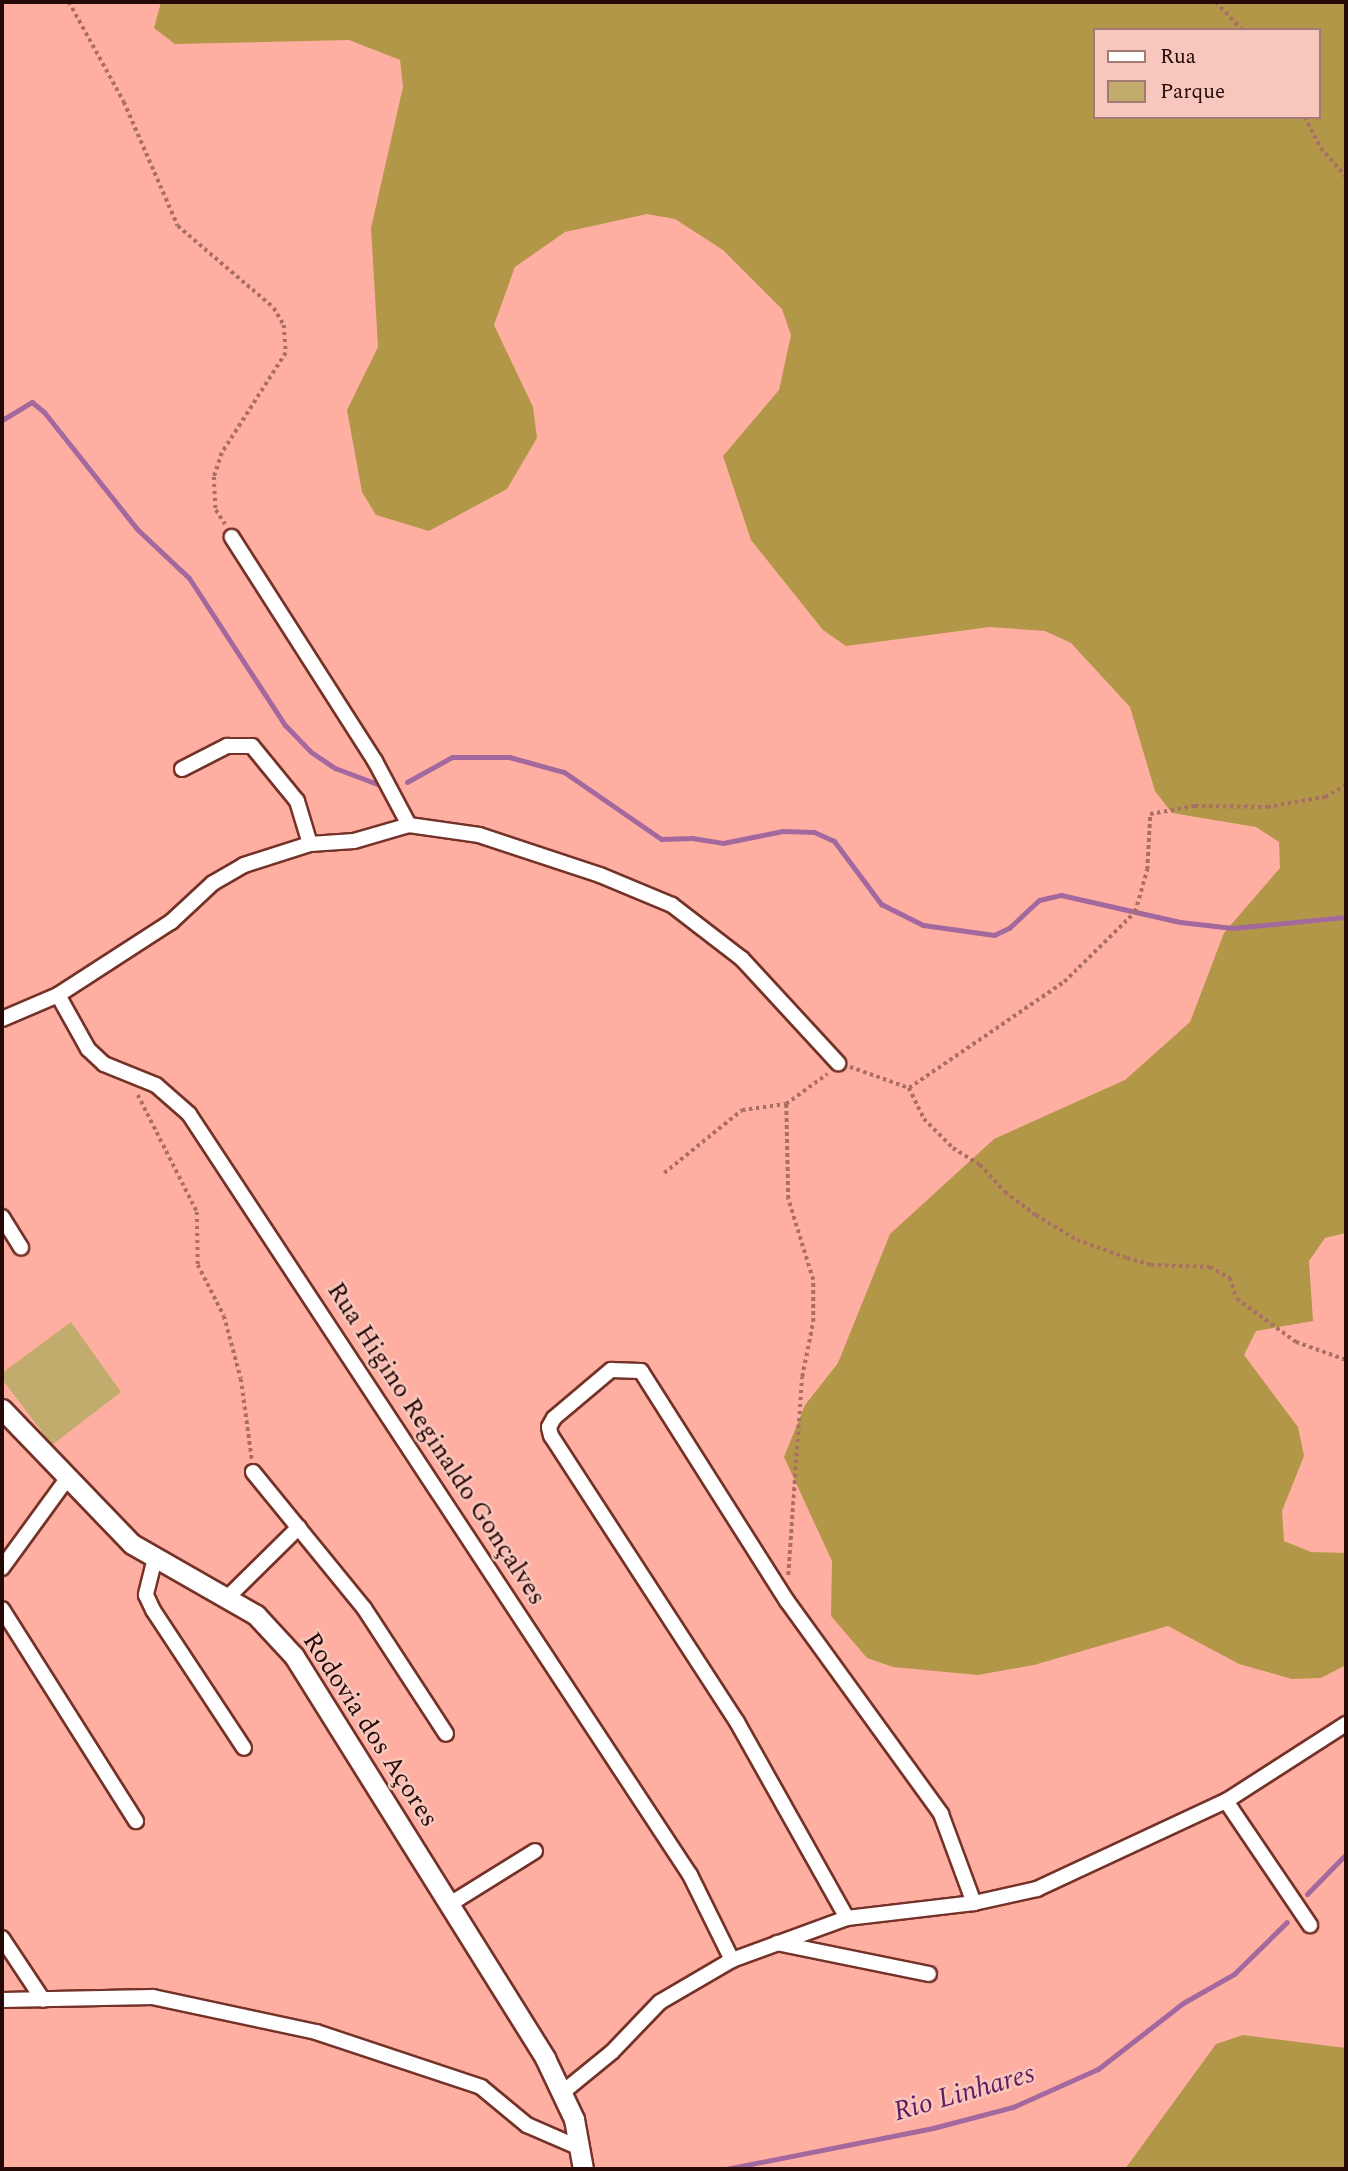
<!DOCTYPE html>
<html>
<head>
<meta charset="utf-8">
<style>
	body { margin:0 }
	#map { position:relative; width:1348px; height:2171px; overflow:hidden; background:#ffafa1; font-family:Spectral,serif }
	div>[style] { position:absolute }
	.green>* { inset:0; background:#c2ac6d }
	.forest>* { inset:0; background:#b39748 }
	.stream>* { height:5px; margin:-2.5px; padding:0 2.5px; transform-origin:2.5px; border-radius:2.5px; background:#a3699e }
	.path>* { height:3.5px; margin-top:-1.75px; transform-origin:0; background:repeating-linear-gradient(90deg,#aa6e65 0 3.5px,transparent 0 7px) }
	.roads { filter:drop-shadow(2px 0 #743228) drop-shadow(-2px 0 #743228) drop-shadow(0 2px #743228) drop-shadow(0 -2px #743228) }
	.minor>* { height:14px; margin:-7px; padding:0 7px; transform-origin:7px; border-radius:7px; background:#fff }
	.tertiary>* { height:19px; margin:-9.5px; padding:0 9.5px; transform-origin:9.5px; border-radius:9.5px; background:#fff }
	span { translate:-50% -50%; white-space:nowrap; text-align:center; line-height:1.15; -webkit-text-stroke:5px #f7c6bd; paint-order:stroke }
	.street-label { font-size:26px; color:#250906 }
	.water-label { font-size:28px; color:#631a5f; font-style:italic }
	.frame { position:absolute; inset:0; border:4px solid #250906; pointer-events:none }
	.legend { position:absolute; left:1093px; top:28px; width:228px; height:91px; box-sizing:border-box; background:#f7c6bd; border:2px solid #a37a74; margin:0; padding:9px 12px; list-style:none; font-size:21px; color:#250906 }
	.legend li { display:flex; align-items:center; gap:14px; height:35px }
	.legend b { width:35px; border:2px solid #a37a74 }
</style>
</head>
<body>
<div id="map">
	<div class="green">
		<div style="clip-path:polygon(71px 1322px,121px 1392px,52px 1445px,2px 1379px,2px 1373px)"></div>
	</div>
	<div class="forest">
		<div style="clip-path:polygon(evenodd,161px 2px,1346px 2px,1346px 1233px,1325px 1238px,1309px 1261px,1313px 1321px,1256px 1331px,1244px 1355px,1298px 1427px,1304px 1456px,1282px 1511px,1284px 1541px,1311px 1552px,1346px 1553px,1346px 1665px,1321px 1678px,1292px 1679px,1239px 1664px,1168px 1626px,1034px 1665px,978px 1675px,893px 1667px,867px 1658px,831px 1616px,832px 1561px,784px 1457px,805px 1405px,838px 1363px,890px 1234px,994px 1139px,1125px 1080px,1190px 1022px,1224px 933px,1280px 868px,1279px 842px,1256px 827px,1172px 813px,1155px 791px,1130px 707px,1071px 643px,1045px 631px,990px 627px,846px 646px,823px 630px,751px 540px,723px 456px,779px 390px,791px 335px,782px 309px,723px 250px,675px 219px,647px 214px,565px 232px,515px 267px,494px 325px,533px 407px,537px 438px,507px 489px,429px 531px,376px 515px,362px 492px,347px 410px,378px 347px,371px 228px,403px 87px,400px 60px,349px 40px,175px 44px,154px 28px,161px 2px,1094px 30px,1318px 30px,1318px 117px,1094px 117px,1094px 30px)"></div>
		<div style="clip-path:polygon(1243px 2035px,1346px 2048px,1346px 2169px,1125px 2169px,1216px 2044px)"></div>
	</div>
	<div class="stream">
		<div style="left:2px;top:420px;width:35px;rotate:-31deg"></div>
		<div style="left:32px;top:402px;width:16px;rotate:40deg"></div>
		<div style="left:44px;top:412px;width:149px;rotate:51.5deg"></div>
		<div style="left:137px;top:529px;width:71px;rotate:43.3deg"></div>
		<div style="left:189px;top:578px;width:176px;rotate:56.9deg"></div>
		<div style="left:285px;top:725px;width:37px;rotate:46deg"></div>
		<div style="left:311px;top:752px;width:29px;rotate:34deg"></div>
		<div style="left:335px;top:768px;width:48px;rotate:20.7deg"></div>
		<div style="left:407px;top:782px;width:51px;rotate:-29.1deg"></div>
		<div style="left:452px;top:757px;width:57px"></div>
		<div style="left:509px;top:757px;width:57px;rotate:15.3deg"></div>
		<div style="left:564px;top:772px;width:118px;rotate:34.6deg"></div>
		<div style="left:661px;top:839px;width:31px;rotate:-2deg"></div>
		<div style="left:692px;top:838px;width:31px;rotate:9deg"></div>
		<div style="left:723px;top:843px;width:61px;rotate:-11.3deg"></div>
		<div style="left:783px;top:831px;width:31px;rotate:2deg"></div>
		<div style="left:814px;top:832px;width:22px;rotate:24deg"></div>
		<div style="left:834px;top:841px;width:79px;rotate:53.3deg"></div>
		<div style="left:881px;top:904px;width:47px;rotate:26.6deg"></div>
		<div style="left:923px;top:925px;width:72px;rotate:8deg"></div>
		<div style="left:994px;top:935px;width:17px;rotate:-25deg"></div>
		<div style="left:1009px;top:928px;width:41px;rotate:-43deg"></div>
		<div style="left:1039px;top:900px;width:23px;rotate:-13deg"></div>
		<div style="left:1061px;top:895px;width:122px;rotate:12.8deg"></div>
		<div style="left:1180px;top:922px;width:53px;rotate:6.5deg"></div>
		<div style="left:1233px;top:928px;width:114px;rotate:-5.6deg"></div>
		<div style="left:1307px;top:1894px;width:56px;rotate:-45.7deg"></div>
		<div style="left:726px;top:2169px;width:211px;rotate:-11.2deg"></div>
		<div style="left:933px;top:2128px;width:83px;rotate:-14.7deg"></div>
		<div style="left:1013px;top:2107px;width:93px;rotate:-24.1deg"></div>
		<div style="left:1098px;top:2069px;width:108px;rotate:-37.8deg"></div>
		<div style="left:1183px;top:2003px;width:59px;rotate:-29.6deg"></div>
		<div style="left:1234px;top:1974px;width:74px;rotate:-44.5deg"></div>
	</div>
	<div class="path">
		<div style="left:69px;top:2px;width:114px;rotate:61.2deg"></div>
		<div style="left:124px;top:102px;width:135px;rotate:66.5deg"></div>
		<div style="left:178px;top:226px;width:126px;rotate:40.5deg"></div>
		<div style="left:274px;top:308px;width:20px;rotate:60deg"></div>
		<div style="left:284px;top:325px;width:28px;rotate:86deg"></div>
		<div style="left:286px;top:353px;width:119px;rotate:122.6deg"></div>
		<div style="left:222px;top:453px;width:25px;rotate:108deg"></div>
		<div style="left:214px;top:477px;width:33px;rotate:87deg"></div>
		<div style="left:216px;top:510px;width:17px;rotate:57deg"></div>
		<div style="left:1216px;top:2px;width:38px;rotate:47deg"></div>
		<div style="left:1305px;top:117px;width:35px;rotate:63deg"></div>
		<div style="left:1321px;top:148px;width:38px;rotate:49deg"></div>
		<div style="left:850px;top:1067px;width:63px;rotate:19.6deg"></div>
		<div style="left:909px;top:1088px;width:188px;rotate:-34.4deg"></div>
		<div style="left:1064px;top:982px;width:100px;rotate:-44.6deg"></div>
		<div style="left:1135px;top:912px;width:44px;rotate:-74.1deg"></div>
		<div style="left:1147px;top:870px;width:56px;rotate:-86.9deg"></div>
		<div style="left:1150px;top:814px;width:46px;rotate:-10.1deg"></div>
		<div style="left:1195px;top:806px;width:72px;rotate:0.8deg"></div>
		<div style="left:1267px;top:807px;width:59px;rotate:-9.8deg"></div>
		<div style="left:1325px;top:797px;width:24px;rotate:-30deg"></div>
		<div style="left:909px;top:1088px;width:34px;rotate:64deg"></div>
		<div style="left:924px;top:1119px;width:41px;rotate:45deg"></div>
		<div style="left:953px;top:1148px;width:32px;rotate:32deg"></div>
		<div style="left:980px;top:1165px;width:37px;rotate:47deg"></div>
		<div style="left:1005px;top:1192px;width:39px;rotate:37deg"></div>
		<div style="left:1036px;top:1215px;width:48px;rotate:31.4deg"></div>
		<div style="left:1077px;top:1240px;width:53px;rotate:19.8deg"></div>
		<div style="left:1127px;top:1258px;width:25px;rotate:16deg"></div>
		<div style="left:1151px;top:1265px;width:59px;rotate:1.9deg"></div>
		<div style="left:1210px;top:1267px;width:23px;rotate:29deg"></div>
		<div style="left:1230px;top:1278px;width:22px;rotate:72deg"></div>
		<div style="left:1237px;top:1299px;width:73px;rotate:36.1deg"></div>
		<div style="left:1296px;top:1342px;width:53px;rotate:19.8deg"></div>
		<div style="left:138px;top:1095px;width:131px;rotate:63.2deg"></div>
		<div style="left:197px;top:1212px;width:53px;rotate:88.9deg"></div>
		<div style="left:198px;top:1265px;width:57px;rotate:63deg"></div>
		<div style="left:224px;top:1316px;width:65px;rotate:74.9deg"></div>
		<div style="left:241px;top:1379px;width:81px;rotate:82.2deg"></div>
		<div style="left:664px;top:1173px;width:100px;rotate:-38.9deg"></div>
		<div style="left:742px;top:1110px;width:44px;rotate:-7.8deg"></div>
		<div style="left:788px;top:1575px;width:198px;rotate:-86deg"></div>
		<div style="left:802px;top:1377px;width:56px;rotate:-78.7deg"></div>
		<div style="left:813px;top:1322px;width:42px;rotate:-90deg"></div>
		<div style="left:813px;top:1280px;width:85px;rotate:-107.2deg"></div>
		<div style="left:788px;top:1199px;width:95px;rotate:-91.2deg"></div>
		<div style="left:786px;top:1104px;width:51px;rotate:-36.2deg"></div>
	</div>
	<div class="roads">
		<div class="minor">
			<div style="left:182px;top:769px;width:51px;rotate:-27.1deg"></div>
			<div style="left:227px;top:746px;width:25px"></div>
			<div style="left:252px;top:746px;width:71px;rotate:50.7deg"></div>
			<div style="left:297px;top:801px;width:45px;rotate:73.2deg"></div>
			<div style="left:409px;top:825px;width:71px;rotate:8.1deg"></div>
			<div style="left:479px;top:835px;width:127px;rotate:18.3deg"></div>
			<div style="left:600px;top:875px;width:78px;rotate:22.6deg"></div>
			<div style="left:672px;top:905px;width:88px;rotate:37.6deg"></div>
			<div style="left:742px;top:959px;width:142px;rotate:47.3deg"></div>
			<div style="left:58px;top:995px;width:62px;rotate:60.9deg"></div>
			<div style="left:88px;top:1049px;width:22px;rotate:43deg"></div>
			<div style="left:104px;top:1064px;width:56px;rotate:22deg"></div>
			<div style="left:156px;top:1085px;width:44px;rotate:41.3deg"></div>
			<div style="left:189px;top:1114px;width:911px;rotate:56.64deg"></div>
			<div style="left:690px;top:1875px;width:95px;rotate:63.7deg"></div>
			<div style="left:2px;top:1019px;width:61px;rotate:-23.2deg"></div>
			<div style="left:58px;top:995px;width:135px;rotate:-32.9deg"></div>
			<div style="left:171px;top:922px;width:57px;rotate:-42.9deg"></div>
			<div style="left:213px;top:883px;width:36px;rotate:-30deg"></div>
			<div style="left:244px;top:865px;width:69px;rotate:-17.7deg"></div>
			<div style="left:310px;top:844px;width:44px;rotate:-3.9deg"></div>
			<div style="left:354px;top:841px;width:57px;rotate:-16.2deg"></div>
			<div style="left:409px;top:825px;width:72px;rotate:-118deg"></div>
			<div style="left:375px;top:761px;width:266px;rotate:-122.6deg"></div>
			<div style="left:2px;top:1217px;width:36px;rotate:58deg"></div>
			<div style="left:253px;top:1472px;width:176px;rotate:50.8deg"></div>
			<div style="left:364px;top:1608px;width:150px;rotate:56.9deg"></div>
			<div style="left:155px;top:1558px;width:38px;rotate:104deg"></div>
			<div style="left:146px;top:1595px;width:17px;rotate:65deg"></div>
			<div style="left:153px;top:1610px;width:165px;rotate:56.6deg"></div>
			<div style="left:2px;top:1568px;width:110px;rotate:-53.9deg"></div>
			<div style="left:229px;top:1596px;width:98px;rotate:-44.6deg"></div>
			<div style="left:2px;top:1609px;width:251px;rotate:57.7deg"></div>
			<div style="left:1226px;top:1801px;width:150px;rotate:55.9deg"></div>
			<div style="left:450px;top:1904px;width:100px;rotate:-31.9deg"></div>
			<div style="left:847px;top:1918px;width:225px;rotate:-119.3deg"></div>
			<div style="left:737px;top:1722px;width:341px;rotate:-123deg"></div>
			<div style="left:551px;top:1436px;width:9px;rotate:-103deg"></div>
			<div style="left:549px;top:1427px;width:10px;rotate:-61deg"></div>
			<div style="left:554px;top:1418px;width:75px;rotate:-40.1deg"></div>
			<div style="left:611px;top:1370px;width:30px;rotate:2deg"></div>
			<div style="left:641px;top:1371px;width:272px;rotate:57.6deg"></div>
			<div style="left:787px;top:1601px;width:263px;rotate:54.1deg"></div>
			<div style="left:941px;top:1814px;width:95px;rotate:69.7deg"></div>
			<div style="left:2px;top:1938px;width:74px;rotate:56.5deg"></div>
			<div style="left:777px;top:1943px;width:155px;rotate:11.5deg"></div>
			<div style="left:2px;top:2000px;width:151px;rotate:-1.1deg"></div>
			<div style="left:153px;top:1997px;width:167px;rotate:12.1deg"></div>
			<div style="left:316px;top:2032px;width:174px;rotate:18.4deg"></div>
			<div style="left:481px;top:2087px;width:60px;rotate:39.6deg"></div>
			<div style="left:527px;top:2125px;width:58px;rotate:23.5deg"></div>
			<div style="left:563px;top:2092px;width:63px;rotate:-39.2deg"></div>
			<div style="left:612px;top:2052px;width:69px;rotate:-46.2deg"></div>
			<div style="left:660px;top:2002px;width:83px;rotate:-30.3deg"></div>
			<div style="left:732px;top:1960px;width:122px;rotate:-20.1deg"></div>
			<div style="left:847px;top:1918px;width:128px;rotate:-6.7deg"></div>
			<div style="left:974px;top:1903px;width:65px;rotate:-12.5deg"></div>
			<div style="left:1037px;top:1889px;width:208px;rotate:-25deg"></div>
			<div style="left:1226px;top:1801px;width:143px;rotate:-32.7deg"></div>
		</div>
		<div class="tertiary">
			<div style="left:2px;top:1409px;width:187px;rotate:46.1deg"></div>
			<div style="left:132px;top:1544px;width:143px;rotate:29.8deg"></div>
			<div style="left:256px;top:1615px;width:56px;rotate:47.2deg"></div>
			<div style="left:294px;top:1656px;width:474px;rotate:58deg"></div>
			<div style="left:545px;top:2058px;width:68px;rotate:64.6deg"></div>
			<div style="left:574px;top:2119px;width:51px;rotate:79.8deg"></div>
		</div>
	</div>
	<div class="street-label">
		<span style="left:436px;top:1444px;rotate:57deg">Rua Higino Reginaldo Gonçalves</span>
		<span style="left:370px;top:1730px;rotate:57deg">Rodovia dos Açores</span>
	</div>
	<div class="water-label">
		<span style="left:964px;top:2093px;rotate:-16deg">Rio Linhares</span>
	</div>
	<div class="frame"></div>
	<ul class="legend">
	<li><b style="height:9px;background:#fff"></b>Rua</li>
	<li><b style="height:19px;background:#c2ac6d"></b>Parque</li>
	</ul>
</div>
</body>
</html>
